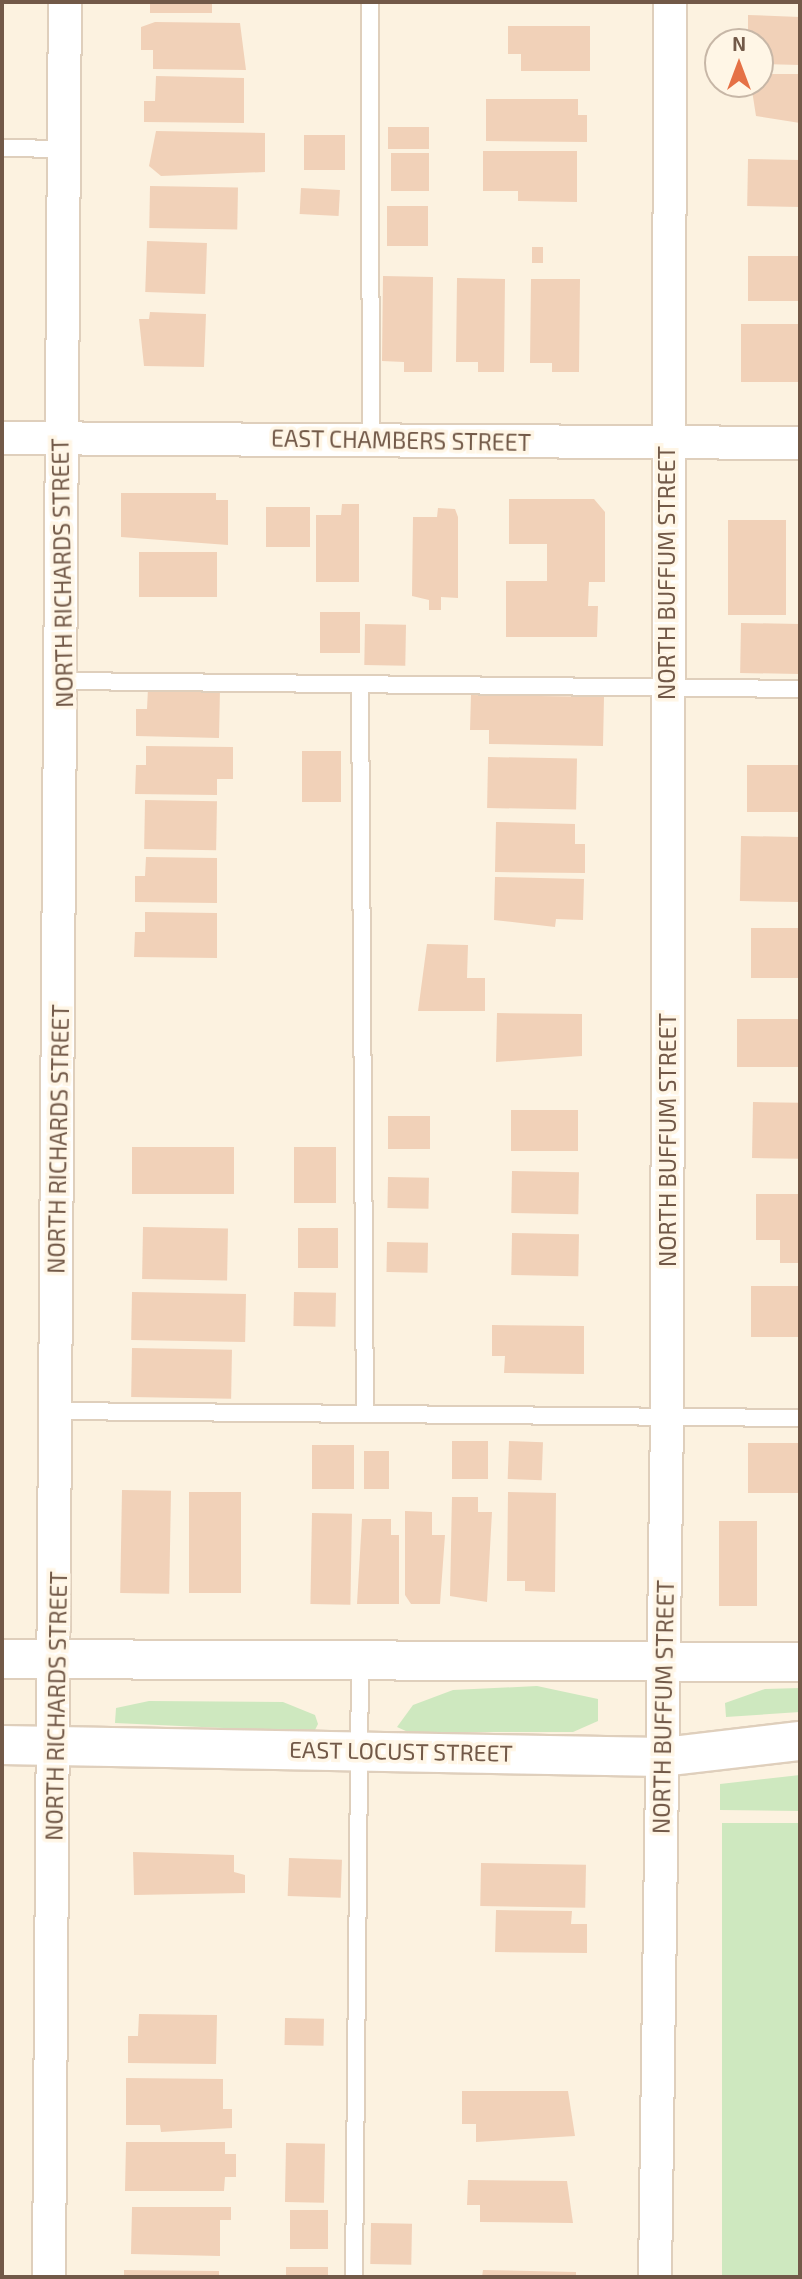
<!DOCTYPE html>
<html>
<head>
<meta charset="utf-8">
<style>
	body { margin:0 }
	#map { position:relative; width:802px; height:2279px; overflow:hidden; background:#fcf2e0; font-family:"Exo 2",sans-serif }
	div>[style] { position:absolute }
	.green>* { inset:0; background:#cee8bf; transform-origin:0 0 }
	.building>* { inset:0; background:#f1d1b8; transform-origin:0 0 }
	.roads { filter:drop-shadow(2px 0 #dfcfbc) drop-shadow(-2px 0 #dfcfbc) drop-shadow(0 2px #dfcfbc) drop-shadow(0 -2px #dfcfbc) }
	.lane>* { height:16px; margin:-8px; padding:0 8px; transform-origin:8px; border-radius:8px; background:#fff }
	.street>* { height:32px; margin:-16px; padding:0 16px; transform-origin:16px; border-radius:16px; background:#fff }
	.secondary>* { height:38px; margin:-19px; padding:0 19px; transform-origin:19px; border-radius:19px; background:#fff }
	span { translate:-50% -50%; white-space:nowrap; text-align:center; line-height:1.15; -webkit-text-stroke:7px #fff6e6; paint-order:stroke }
	.street-label { font-size:23px; color:#725948 }
	.frame { position:absolute; inset:0; border:4px solid #725948; pointer-events:none }
	.north { position:absolute; left:704px; top:28px; width:70px; height:70px; box-sizing:border-box; background:#fff6e6; border:2px solid #c7b7a7; border-radius:50%; rotate:0deg; font-size:19px; font-weight:700; line-height:28px; text-align:center; color:#725948 }
	.north::after { content:''; display:block; margin:auto; width:24px; height:32px; background:#e57146; clip-path:polygon(50% 0,100% 100%,50% 72%,0 100%) }
</style>
</head>
<body>
<div id="map">
	<div class="green">
		<div style="clip-path:polygon(537px 1686px,598px 1699px,598px 1721px,573px 1732px,408px 1732px,397px 1727px,413px 1705px,453px 1690px)"></div>
		<div style="clip-path:polygon(800px 1688px,800px 1712px,726px 1717px,725px 1703px,765px 1689px)"></div>
		<div style="clip-path:polygon(149px 1701px,283px 1702px,315px 1715px,318px 1724px,314px 1732px,115px 1723px,116px 1708px)"></div>
		<div style="clip-path:polygon(800px 1775px,800px 1811px,720px 1810px,720px 1784px)"></div>
		<div style="left:722px;top:1823px;width:78px;height:454px"></div>
	</div>
	<div class="building">
		<div style="left:150px;top:2px;width:62px;height:11px"></div>
		<div style="clip-path:polygon(748px 15px,800px 17px,800px 65px,760px 64px,760px 42px,748px 42px)"></div>
		<div style="clip-path:polygon(155px 22px,240px 23px,246px 70px,153px 69px,153px 50px,141px 50px,141px 27px)"></div>
		<div style="clip-path:polygon(508px 26px,590px 26px,590px 71px,521px 71px,521px 54px,508px 54px)"></div>
		<div style="clip-path:polygon(760px 74px,800px 74px,800px 123px,756px 116px,751px 84px,760px 84px)"></div>
		<div style="clip-path:polygon(156px 76px,244px 78px,244px 123px,144px 122px,144px 101px,155px 101px)"></div>
		<div style="clip-path:polygon(486px 99px,578px 99px,578px 115px,587px 115px,587px 142px,486px 141px)"></div>
		<div style="left:388px;top:127px;width:41px;height:22px"></div>
		<div style="clip-path:polygon(156px 131px,265px 133px,265px 172px,161px 176px,149px 166px)"></div>
		<div style="left:304px;top:135px;width:41px;height:35px"></div>
		<div style="clip-path:polygon(483px 151px,577px 151px,577px 202px,518px 201px,518px 191px,483px 191px)"></div>
		<div style="left:391px;top:153px;width:38px;height:38px"></div>
		<div style="left:748px;top:159px;width:52px;height:47px;rotate:1deg"></div>
		<div style="left:150px;top:186px;width:88px;height:42px;rotate:1deg"></div>
		<div style="left:301px;top:188px;width:39px;height:26px;rotate:3deg"></div>
		<div style="left:387px;top:206px;width:41px;height:40px"></div>
		<div style="left:147px;top:241px;width:60px;height:51px;rotate:2deg"></div>
		<div style="left:532px;top:247px;width:11px;height:16px"></div>
		<div style="left:748px;top:256px;width:52px;height:45px"></div>
		<div style="clip-path:polygon(383px 276px,433px 277px,432px 372px,404px 372px,404px 362px,382px 361px)"></div>
		<div style="clip-path:polygon(457px 278px,505px 279px,504px 372px,478px 372px,478px 362px,456px 362px)"></div>
		<div style="clip-path:polygon(531px 279px,580px 279px,579px 372px,552px 372px,552px 363px,530px 363px)"></div>
		<div style="clip-path:polygon(150px 312px,206px 314px,204px 367px,144px 366px,139px 319px,149px 319px)"></div>
		<div style="left:741px;top:324px;width:59px;height:58px"></div>
		<div style="clip-path:polygon(121px 493px,216px 493px,216px 500px,228px 500px,228px 545px,121px 537px)"></div>
		<div style="clip-path:polygon(509px 499px,594px 499px,605px 512px,605px 582px,589px 582px,588px 606px,598px 606px,597px 637px,506px 637px,506px 581px,547px 581px,547px 544px,509px 544px)"></div>
		<div style="clip-path:polygon(342px 504px,359px 504px,359px 582px,316px 582px,316px 515px,341px 515px)"></div>
		<div style="left:266px;top:507px;width:44px;height:40px"></div>
		<div style="clip-path:polygon(438px 508px,455px 509px,458px 517px,458px 598px,441px 597px,441px 610px,429px 610px,429px 600px,412px 596px,413px 517px,437px 517px)"></div>
		<div style="left:728px;top:520px;width:58px;height:95px"></div>
		<div style="left:139px;top:552px;width:78px;height:45px"></div>
		<div style="left:320px;top:612px;width:40px;height:41px"></div>
		<div style="left:741px;top:623px;width:59px;height:50px;rotate:1deg"></div>
		<div style="left:365px;top:624px;width:41px;height:41px;rotate:1deg"></div>
		<div style="clip-path:polygon(148px 688px,220px 689px,219px 738px,136px 736px,136px 709px,147px 709px)"></div>
		<div style="clip-path:polygon(471px 695px,604px 697px,603px 746px,489px 744px,489px 730px,470px 730px)"></div>
		<div style="clip-path:polygon(146px 746px,233px 747px,233px 779px,217px 779px,217px 795px,135px 794px,136px 765px,146px 765px)"></div>
		<div style="left:302px;top:751px;width:39px;height:51px"></div>
		<div style="left:488px;top:757px;width:89px;height:51px;rotate:1deg"></div>
		<div style="left:747px;top:765px;width:53px;height:47px"></div>
		<div style="left:145px;top:800px;width:72px;height:49px;rotate:1deg"></div>
		<div style="clip-path:polygon(496px 822px,575px 824px,575px 844px,585px 844px,585px 873px,495px 872px)"></div>
		<div style="left:741px;top:836px;width:59px;height:65px;rotate:1deg"></div>
		<div style="clip-path:polygon(146px 857px,217px 858px,217px 903px,135px 902px,135px 876px,145px 876px)"></div>
		<div style="clip-path:polygon(495px 877px,584px 879px,583px 920px,556px 919px,555px 927px,494px 920px)"></div>
		<div style="clip-path:polygon(145px 912px,217px 913px,217px 958px,134px 957px,135px 932px,145px 932px)"></div>
		<div style="left:751px;top:928px;width:49px;height:50px"></div>
		<div style="clip-path:polygon(427px 944px,468px 945px,467px 978px,485px 978px,485px 1011px,418px 1011px)"></div>
		<div style="clip-path:polygon(497px 1013px,582px 1014px,582px 1056px,496px 1062px)"></div>
		<div style="left:737px;top:1019px;width:63px;height:48px"></div>
		<div style="left:753px;top:1102px;width:47px;height:56px;rotate:1deg"></div>
		<div style="left:511px;top:1110px;width:67px;height:41px"></div>
		<div style="left:388px;top:1116px;width:42px;height:33px"></div>
		<div style="left:132px;top:1147px;width:102px;height:47px"></div>
		<div style="left:294px;top:1147px;width:42px;height:56px"></div>
		<div style="left:512px;top:1171px;width:67px;height:42px;rotate:1deg"></div>
		<div style="left:388px;top:1177px;width:41px;height:31px;rotate:1deg"></div>
		<div style="clip-path:polygon(756px 1194px,800px 1194px,800px 1263px,780px 1263px,780px 1240px,756px 1240px)"></div>
		<div style="left:143px;top:1227px;width:85px;height:52px;rotate:1deg"></div>
		<div style="left:298px;top:1228px;width:40px;height:40px"></div>
		<div style="left:512px;top:1233px;width:67px;height:42px;rotate:1deg"></div>
		<div style="left:387px;top:1242px;width:41px;height:30px;rotate:1deg"></div>
		<div style="left:800px;top:1286px;width:51px;height:49px;rotate:90deg"></div>
		<div style="left:132px;top:1292px;width:114px;height:48px;rotate:1deg"></div>
		<div style="left:294px;top:1292px;width:42px;height:34px;rotate:1deg"></div>
		<div style="clip-path:polygon(492px 1325px,584px 1326px,584px 1374px,504px 1373px,505px 1356px,492px 1356px)"></div>
		<div style="left:132px;top:1348px;width:100px;height:49px;rotate:1deg"></div>
		<div style="left:452px;top:1441px;width:36px;height:38px"></div>
		<div style="left:509px;top:1441px;width:34px;height:38px;rotate:2deg"></div>
		<div style="left:748px;top:1443px;width:52px;height:50px"></div>
		<div style="left:312px;top:1445px;width:42px;height:44px"></div>
		<div style="left:364px;top:1451px;width:25px;height:38px"></div>
		<div style="left:122px;top:1490px;width:49px;height:103px;rotate:1deg"></div>
		<div style="left:189px;top:1492px;width:52px;height:101px"></div>
		<div style="clip-path:polygon(508px 1492px,556px 1493px,555px 1592px,525px 1591px,525px 1581px,507px 1581px)"></div>
		<div style="clip-path:polygon(452px 1497px,478px 1497px,478px 1512px,492px 1512px,487px 1602px,450px 1596px)"></div>
		<div style="clip-path:polygon(405px 1511px,432px 1512px,432px 1535px,445px 1535px,440px 1604px,411px 1604px,405px 1595px)"></div>
		<div style="left:312px;top:1513px;width:40px;height:91px;rotate:1deg"></div>
		<div style="clip-path:polygon(362px 1519px,391px 1519px,391px 1535px,399px 1535px,399px 1604px,357px 1604px)"></div>
		<div style="left:719px;top:1521px;width:38px;height:85px"></div>
		<div style="clip-path:polygon(133px 1852px,234px 1855px,234px 1872px,245px 1875px,245px 1893px,134px 1895px)"></div>
		<div style="left:289px;top:1858px;width:53px;height:38px;rotate:2deg"></div>
		<div style="left:481px;top:1863px;width:105px;height:43px;rotate:1deg"></div>
		<div style="clip-path:polygon(496px 1910px,572px 1911px,571px 1924px,587px 1924px,587px 1953px,495px 1952px)"></div>
		<div style="clip-path:polygon(139px 2014px,217px 2015px,216px 2064px,128px 2063px,128px 2036px,138px 2036px)"></div>
		<div style="left:285px;top:2018px;width:39px;height:27px;rotate:1deg"></div>
		<div style="clip-path:polygon(126px 2078px,223px 2079px,223px 2109px,232px 2109px,232px 2128px,161px 2132px,160px 2125px,126px 2125px)"></div>
		<div style="clip-path:polygon(462px 2091px,568px 2091px,575px 2136px,476px 2142px,476px 2124px,462px 2124px)"></div>
		<div style="clip-path:polygon(126px 2142px,225px 2142px,225px 2154px,236px 2154px,236px 2177px,225px 2177px,224px 2191px,125px 2191px)"></div>
		<div style="left:286px;top:2143px;width:39px;height:59px;rotate:1deg"></div>
		<div style="clip-path:polygon(468px 2180px,567px 2181px,573px 2223px,480px 2222px,480px 2205px,467px 2205px)"></div>
		<div style="clip-path:polygon(132px 2207px,231px 2207px,231px 2220px,220px 2220px,220px 2256px,131px 2254px)"></div>
		<div style="left:290px;top:2210px;width:38px;height:39px"></div>
		<div style="left:371px;top:2223px;width:41px;height:41px;rotate:1deg"></div>
		<div style="left:286px;top:2267px;width:42px;height:10px"></div>
		<div style="clip-path:polygon(124px 2270px,219px 2271px,219px 2277px,124px 2277px)"></div>
		<div style="clip-path:polygon(483px 2270px,576px 2272px,576px 2277px,482px 2277px)"></div>
	</div>
	<div class="roads">
		<div class="lane">
			<div style="left:370px;top:2px;width:438px;rotate:89.9deg"></div>
			<div style="left:2px;top:148px;width:61px;rotate:0.9deg"></div>
			<div style="left:64px;top:681px;width:736px;rotate:0.62deg"></div>
			<div style="left:360px;top:687px;width:727px;rotate:89.61deg"></div>
			<div style="left:55px;top:1411px;width:745px;rotate:0.54deg"></div>
			<div style="left:354px;top:2277px;width:617px;rotate:-89.44deg"></div>
		</div>
		<div class="street">
			<div style="left:2px;top:438px;width:798px;rotate:0.36deg"></div>
			<div style="left:49px;top:2277px;width:2275px;rotate:-89.6deg"></div>
			<div style="left:655px;top:2277px;width:860px;rotate:-89.2deg"></div>
			<div style="left:667px;top:1417px;width:1415px;rotate:-89.88deg"></div>
		</div>
		<div class="secondary">
			<div style="left:2px;top:1659px;width:798px;rotate:0.22deg"></div>
			<div style="left:2px;top:1745px;width:661px;rotate:1.04deg"></div>
			<div style="left:663px;top:1757px;width:138px;rotate:-6.7deg"></div>
		</div>
	</div>
	<div class="street-label">
		<span style="left:401px;top:440px;rotate:1deg">EAST CHAMBERS STREET</span>
		<span style="left:62px;top:573px;rotate:-91deg">NORTH RICHARDS STREET</span>
		<span style="left:666px;top:573px;rotate:-90deg">NORTH BUFFUM STREET</span>
		<span style="left:58px;top:1139px;rotate:-89deg">NORTH RICHARDS STREET</span>
		<span style="left:667px;top:1140px;rotate:-90deg">NORTH BUFFUM STREET</span>
		<span style="left:56px;top:1706px;rotate:-89deg">NORTH RICHARDS STREET</span>
		<span style="left:663px;top:1707px;rotate:-89deg">NORTH BUFFUM STREET</span>
		<span style="left:401px;top:1751px;rotate:1deg">EAST LOCUST STREET</span>
	</div>
	<div class="frame"></div>
	<div class="north">N</div>
</div>
</body>
</html>
